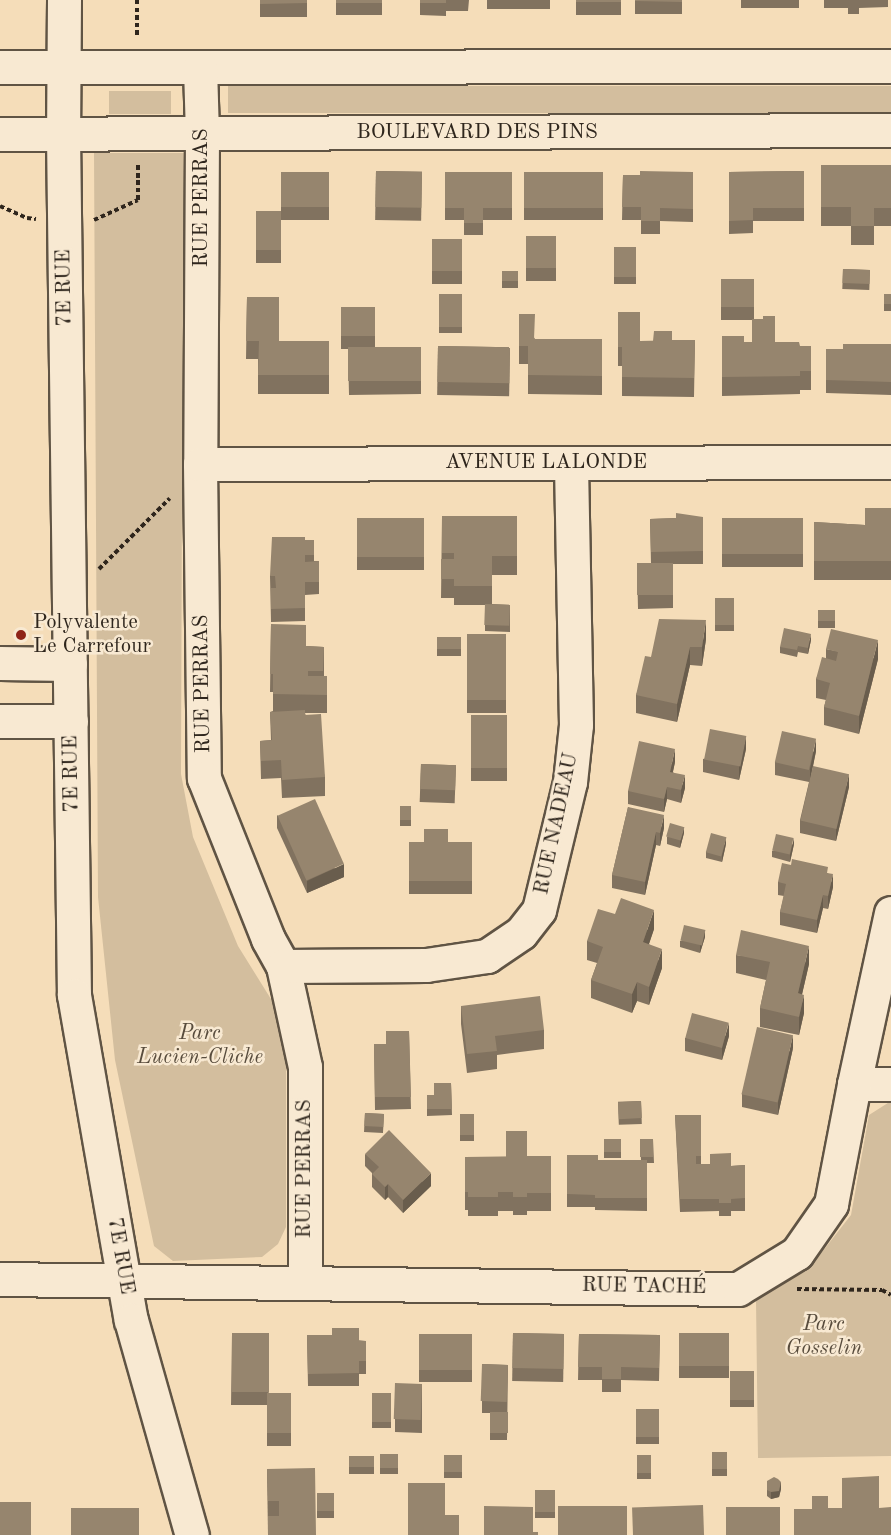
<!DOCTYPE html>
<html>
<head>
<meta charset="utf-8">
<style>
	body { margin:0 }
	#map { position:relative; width:891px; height:1535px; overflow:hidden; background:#f5ddb9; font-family:"Old Standard TT",serif }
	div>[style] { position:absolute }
	.green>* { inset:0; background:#d3be9e; transform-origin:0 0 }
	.path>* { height:4px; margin-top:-2px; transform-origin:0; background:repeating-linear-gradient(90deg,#2f261d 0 4.5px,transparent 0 7.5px) }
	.roads { filter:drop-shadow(2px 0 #605444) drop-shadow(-2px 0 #605444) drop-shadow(0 2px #605444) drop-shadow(0 -2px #605444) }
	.minor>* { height:33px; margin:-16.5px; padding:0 16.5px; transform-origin:16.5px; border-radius:16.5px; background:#f8e9d2 }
	.wall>* { inset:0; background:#81725f; transform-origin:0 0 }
	.shaded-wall>* { inset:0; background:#695d4d }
	.building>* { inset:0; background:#96856e; transform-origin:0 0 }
	.dots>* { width:16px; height:16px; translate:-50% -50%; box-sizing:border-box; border:3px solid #f8e9d2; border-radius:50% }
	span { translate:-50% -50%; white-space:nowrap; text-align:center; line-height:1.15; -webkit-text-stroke:5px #f8e9d2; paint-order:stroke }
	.street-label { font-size:21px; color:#2f261d }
	.poi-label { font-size:21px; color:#2f261d }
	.left { translate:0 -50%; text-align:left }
	.park-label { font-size:21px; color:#584c3d; font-style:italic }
</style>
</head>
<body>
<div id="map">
	<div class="green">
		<div style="left:891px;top:86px;width:27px;height:663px;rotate:90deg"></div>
		<div style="left:171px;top:91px;width:23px;height:62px;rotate:90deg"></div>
		<div style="clip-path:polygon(94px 153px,189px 153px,182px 486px,181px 774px,193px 837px,238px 946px,279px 1012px,286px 1039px,286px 1227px,278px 1244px,262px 1257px,173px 1261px,154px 1246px,115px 1060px,98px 897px)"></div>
		<div style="clip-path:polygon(891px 1101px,891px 1456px,758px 1458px,756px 1301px,763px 1294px,808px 1270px,851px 1215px,869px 1115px)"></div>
	</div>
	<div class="path">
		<div style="left:137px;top:0;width:38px;rotate:90deg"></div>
		<div style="left:0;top:206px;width:30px;rotate:24deg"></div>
		<div style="left:27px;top:218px;width:9px;rotate:6deg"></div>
		<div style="left:94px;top:220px;width:48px;rotate:-24.4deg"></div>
		<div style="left:138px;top:200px;width:37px;rotate:-90deg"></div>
		<div style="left:99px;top:569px;width:100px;rotate:-45deg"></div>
		<div style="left:797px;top:1289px;width:85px;rotate:0.7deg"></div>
		<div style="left:882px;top:1290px;width:10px;rotate:29deg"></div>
	</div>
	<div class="roads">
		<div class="minor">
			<div style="left:64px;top:0;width:134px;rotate:90.4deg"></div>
			<div style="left:63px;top:134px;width:861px;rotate:89.27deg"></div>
			<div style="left:74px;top:995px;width:330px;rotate:80.1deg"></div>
			<div style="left:131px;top:1320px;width:223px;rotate:74.2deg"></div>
			<div style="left:0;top:67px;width:891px;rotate:-0.06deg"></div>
			<div style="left:200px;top:67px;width:67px;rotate:88.3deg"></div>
			<div style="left:202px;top:134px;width:330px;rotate:90.3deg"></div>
			<div style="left:200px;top:464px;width:314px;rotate:89.3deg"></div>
			<div style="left:204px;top:778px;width:173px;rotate:68.3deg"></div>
			<div style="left:268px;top:939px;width:31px;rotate:61deg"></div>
			<div style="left:283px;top:966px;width:103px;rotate:77.7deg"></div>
			<div style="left:305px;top:1067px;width:216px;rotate:90deg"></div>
			<div style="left:0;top:134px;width:891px;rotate:-0.26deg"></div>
			<div style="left:200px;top:464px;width:691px;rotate:-0.17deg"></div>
			<div style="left:0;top:663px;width:70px;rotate:0.8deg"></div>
			<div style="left:0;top:721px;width:71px"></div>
			<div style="left:283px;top:966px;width:143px;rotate:-0.4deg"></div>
			<div style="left:426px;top:965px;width:62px;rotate:-8.4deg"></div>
			<div style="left:487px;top:956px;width:41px;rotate:-34.1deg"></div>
			<div style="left:521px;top:933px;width:29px;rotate:-52deg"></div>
			<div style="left:539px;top:910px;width:132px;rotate:-76.4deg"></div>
			<div style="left:570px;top:782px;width:57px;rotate:-84deg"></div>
			<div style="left:576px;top:725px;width:262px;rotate:-91.1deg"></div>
			<div style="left:854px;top:1084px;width:37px"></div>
			<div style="left:0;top:1279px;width:738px;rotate:0.78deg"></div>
			<div style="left:738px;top:1289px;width:69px;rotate:-31.4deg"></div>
			<div style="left:797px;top:1253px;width:60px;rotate:-55.2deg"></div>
			<div style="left:831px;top:1204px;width:122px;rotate:-79.1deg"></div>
			<div style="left:854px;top:1084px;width:175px;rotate:-77.8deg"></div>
		</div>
	</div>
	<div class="wall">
		<div style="left:260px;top:0;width:47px;height:17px"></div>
		<div style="left:336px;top:0;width:46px;height:15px"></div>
		<div style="clip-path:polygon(420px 0,469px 0,468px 11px,446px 11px,446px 16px,420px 15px)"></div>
		<div style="left:487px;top:0;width:63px;height:9px"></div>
		<div style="left:576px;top:0;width:45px;height:15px"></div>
		<div style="left:635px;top:0;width:47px;height:14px"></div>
		<div style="left:741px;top:0;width:58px;height:8px"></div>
		<div style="clip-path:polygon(824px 0,888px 0,888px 7px,859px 8px,859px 14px,848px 14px,848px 8px,824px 8px)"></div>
		<div style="clip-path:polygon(821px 165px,891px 165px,891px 226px,874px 226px,874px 245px,851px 245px,851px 226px,821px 226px)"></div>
		<div style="left:376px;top:171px;width:46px;height:49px;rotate:1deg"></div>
		<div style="clip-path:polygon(804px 171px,804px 221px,753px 221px,753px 233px,729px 234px,729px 172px)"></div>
		<div style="clip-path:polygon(281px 172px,329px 172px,329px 220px,281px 220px,281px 263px,256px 263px,256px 211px,281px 211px)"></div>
		<div style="clip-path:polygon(445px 172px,512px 172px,512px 220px,483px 220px,483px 235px,464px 235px,464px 220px,445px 220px)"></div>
		<div style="left:524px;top:172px;width:79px;height:48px"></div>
		<div style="clip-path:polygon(693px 172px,693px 222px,660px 221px,660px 234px,641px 234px,641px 220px,622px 220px,623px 175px,640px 175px)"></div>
		<div style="left:526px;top:236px;width:30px;height:45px"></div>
		<div style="left:432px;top:239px;width:30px;height:45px"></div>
		<div style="left:614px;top:247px;width:22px;height:37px"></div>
		<div style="left:843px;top:269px;width:27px;height:20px;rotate:2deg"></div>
		<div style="left:502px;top:271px;width:16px;height:17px"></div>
		<div style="clip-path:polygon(721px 279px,754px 279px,754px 319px,775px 342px,800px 346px,811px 346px,811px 390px,800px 390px,800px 394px,722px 396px,722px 336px,744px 342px,752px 342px,752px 320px,721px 320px)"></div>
		<div style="left:439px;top:294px;width:23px;height:39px"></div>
		<div style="left:884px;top:294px;width:7px;height:17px"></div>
		<div style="clip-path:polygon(247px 297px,279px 341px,329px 341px,329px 394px,258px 394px,258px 359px,246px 359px)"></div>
		<div style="clip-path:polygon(341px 307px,375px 307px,375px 348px,421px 347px,421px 394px,349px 395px,348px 349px,341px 349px)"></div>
		<div style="clip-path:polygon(618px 312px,640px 341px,695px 340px,694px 397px,622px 396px,622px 366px,618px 366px)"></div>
		<div style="clip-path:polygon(519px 314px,535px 339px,602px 339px,602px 395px,528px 394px,528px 364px,519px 364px)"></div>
		<div style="clip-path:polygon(891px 344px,891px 395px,826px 393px,826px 349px,843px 349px)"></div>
		<div style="left:438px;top:346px;width:72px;height:49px;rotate:1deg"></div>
		<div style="clip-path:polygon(891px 508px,891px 580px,814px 580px,814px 522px,865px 525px)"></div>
		<div style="clip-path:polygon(442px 516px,517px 516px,517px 575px,492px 575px,492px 604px,510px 605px,510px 632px,485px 631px,485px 605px,454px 605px,454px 598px,441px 598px)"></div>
		<div style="clip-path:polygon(703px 517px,703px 564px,673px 564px,673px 608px,638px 609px,637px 564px,651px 564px,650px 519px)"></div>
		<div style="left:357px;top:518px;width:67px;height:52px"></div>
		<div style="left:722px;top:518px;width:81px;height:49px"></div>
		<div style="clip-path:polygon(305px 540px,314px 540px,314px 561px,319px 561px,319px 594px,305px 595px,305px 621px,271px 622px,270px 576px)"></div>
		<div style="left:715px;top:598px;width:19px;height:33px"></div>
		<div style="left:818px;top:610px;width:17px;height:18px"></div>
		<div style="clip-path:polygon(271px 624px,306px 646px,324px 647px,324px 676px,327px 676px,327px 713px,305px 713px,325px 777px,325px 796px,282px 798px,281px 778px,261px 779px,260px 741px,271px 740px,270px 712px,273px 711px,273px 692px,270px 692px)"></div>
		<div style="left:467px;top:634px;width:39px;height:79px"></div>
		<div style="left:437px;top:637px;width:24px;height:19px"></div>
		<div style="clip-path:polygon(706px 639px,702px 666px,690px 665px,677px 722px,636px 713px,636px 695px,651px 657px)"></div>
		<div style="clip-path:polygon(811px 640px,808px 654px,798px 652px,797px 657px,780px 653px,780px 647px)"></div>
		<div style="clip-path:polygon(826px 649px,878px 659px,859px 734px,824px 725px,824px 707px,826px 700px,816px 698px,816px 679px,826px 658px)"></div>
		<div style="left:471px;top:715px;width:36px;height:66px"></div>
		<div style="clip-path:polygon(746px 749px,739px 780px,703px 772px,703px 759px)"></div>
		<div style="clip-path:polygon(816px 751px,810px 779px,849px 787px,836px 841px,800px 833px,800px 820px,809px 782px,775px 775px,775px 762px)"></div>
		<div style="clip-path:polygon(675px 762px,673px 772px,685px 788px,681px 803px,667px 799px,664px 812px,628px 804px,628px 791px)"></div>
		<div style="left:421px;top:764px;width:35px;height:38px;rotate:2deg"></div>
		<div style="left:400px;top:806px;width:11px;height:20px"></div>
		<div style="clip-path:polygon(628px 807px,664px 828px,660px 846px,656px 845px,645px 895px,612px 888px,612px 875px)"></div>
		<div style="clip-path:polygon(277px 815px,344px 877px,307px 893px,277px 828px)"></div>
		<div style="clip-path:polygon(684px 833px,680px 848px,667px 844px,667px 837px)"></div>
		<div style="left:409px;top:842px;width:63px;height:52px"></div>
		<div style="clip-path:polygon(726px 844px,722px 862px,706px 858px,706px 852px)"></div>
		<div style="clip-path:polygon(794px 844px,790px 862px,772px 857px,772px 851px)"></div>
		<div style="clip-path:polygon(828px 873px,833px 887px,828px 909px,823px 908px,817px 933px,780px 925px,780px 912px,784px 896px,778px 895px,778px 882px)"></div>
		<div style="clip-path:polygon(654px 929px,649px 944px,662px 968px,649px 1005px,637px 1001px,632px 1013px,591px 998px,591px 980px,597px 963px,587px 960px,587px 941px)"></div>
		<div style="clip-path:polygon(705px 937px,700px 953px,680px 947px,680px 941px)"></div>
		<div style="clip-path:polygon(736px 955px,809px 964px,802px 994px,804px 1013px,799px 1035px,760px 1027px,760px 1008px,766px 980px,736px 973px)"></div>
		<div style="clip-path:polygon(461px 1006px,544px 1030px,544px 1049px,497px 1055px,497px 1069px,467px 1073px,461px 1024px)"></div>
		<div style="clip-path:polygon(409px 1031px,411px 1109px,375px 1110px,374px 1044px,386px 1044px)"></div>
		<div style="clip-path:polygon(729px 1036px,722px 1060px,685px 1051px,685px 1038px)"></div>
		<div style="clip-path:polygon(793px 1048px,778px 1115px,742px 1107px,742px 1094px)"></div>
		<div style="clip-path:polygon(451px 1083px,452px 1115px,427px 1116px,427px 1095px,434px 1095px)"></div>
		<div style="left:641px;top:1101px;width:23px;height:23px;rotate:88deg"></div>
		<div style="left:365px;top:1113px;width:19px;height:19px;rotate:3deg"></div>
		<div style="left:460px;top:1114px;width:14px;height:27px"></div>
		<div style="clip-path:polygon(675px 1115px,701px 1115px,701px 1164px,731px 1166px,745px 1165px,745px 1211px,731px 1211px,731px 1216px,719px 1216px,719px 1211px,680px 1212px)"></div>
		<div style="left:621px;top:1139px;width:19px;height:17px;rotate:90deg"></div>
		<div style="clip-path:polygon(640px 1139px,653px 1139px,654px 1163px,647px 1163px,647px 1211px,595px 1210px,595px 1207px,567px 1207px,567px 1155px,598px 1160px,641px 1160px)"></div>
		<div style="clip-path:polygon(365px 1154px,431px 1186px,403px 1213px,388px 1197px,385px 1200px,372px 1187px,372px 1173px,365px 1166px)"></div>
		<div style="clip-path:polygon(551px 1156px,551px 1211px,527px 1211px,527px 1215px,513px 1215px,513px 1211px,498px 1211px,498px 1216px,468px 1216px,468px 1210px,465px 1210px,465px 1157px)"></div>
		<div style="clip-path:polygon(232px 1333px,269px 1393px,291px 1393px,291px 1446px,267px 1446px,267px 1405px,231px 1405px)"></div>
		<div style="left:513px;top:1333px;width:51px;height:48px;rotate:1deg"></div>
		<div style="left:679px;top:1333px;width:50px;height:45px"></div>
		<div style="left:419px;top:1334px;width:53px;height:48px"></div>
		<div style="clip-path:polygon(579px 1334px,660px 1335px,659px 1381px,621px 1380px,621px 1392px,602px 1392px,602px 1380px,578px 1380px)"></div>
		<div style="clip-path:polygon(307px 1335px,366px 1341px,366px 1374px,359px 1374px,359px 1386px,308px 1386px)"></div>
		<div style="clip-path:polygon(482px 1364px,508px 1365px,507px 1440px,490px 1440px,490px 1413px,482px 1413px)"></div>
		<div style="left:730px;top:1371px;width:24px;height:36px"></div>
		<div style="clip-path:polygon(422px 1384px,422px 1433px,395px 1432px,395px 1419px)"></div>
		<div style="left:372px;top:1393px;width:19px;height:35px"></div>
		<div style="left:636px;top:1409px;width:23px;height:35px"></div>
		<div style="left:712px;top:1452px;width:15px;height:24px"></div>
		<div style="left:380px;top:1454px;width:18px;height:20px"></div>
		<div style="left:444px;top:1455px;width:18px;height:23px"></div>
		<div style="left:637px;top:1455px;width:14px;height:24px"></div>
		<div style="left:349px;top:1456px;width:25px;height:18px"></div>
		<div style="clip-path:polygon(267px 1469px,316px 1535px,268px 1535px)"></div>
		<div style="clip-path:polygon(767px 1481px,781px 1489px,779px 1497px,771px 1499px,767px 1496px)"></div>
		<div style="left:535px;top:1490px;width:20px;height:28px"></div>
		<div style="left:317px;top:1493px;width:17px;height:25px"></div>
	</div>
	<div class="shaded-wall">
		<div style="clip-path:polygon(706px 620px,706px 639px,702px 666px,702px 647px)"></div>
		<div style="clip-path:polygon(811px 634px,811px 640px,808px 654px,808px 648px)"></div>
		<div style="clip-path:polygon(878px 640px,878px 659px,859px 734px,859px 716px)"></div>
		<div style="clip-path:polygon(690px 647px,690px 665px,677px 722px,677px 704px)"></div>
		<div style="clip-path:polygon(746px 736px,746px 749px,739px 780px,739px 767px)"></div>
		<div style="clip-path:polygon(816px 739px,816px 751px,810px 782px,810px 769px)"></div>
		<div style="clip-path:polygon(675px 749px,675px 762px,670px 784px,670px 772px)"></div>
		<div style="clip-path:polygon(849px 774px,849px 787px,836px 841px,836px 829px)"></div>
		<div style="clip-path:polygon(685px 775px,685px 788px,681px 803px,681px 790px)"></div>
		<div style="clip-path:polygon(667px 787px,667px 799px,664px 812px,664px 799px)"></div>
		<div style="clip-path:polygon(664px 815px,664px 828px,660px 846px,660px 833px)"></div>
		<div style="clip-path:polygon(684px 827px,684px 833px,680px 848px,680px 841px)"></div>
		<div style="clip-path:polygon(656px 832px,656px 845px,645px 895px,645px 882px)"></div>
		<div style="clip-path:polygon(726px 837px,726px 844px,722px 862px,722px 856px)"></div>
		<div style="clip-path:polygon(794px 838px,794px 844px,790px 862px,790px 855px)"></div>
		<div style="clip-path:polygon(344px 864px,344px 877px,307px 893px,307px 881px)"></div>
		<div style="clip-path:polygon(833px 874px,833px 887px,828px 909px,828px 896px)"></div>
		<div style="clip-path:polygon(823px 895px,823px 908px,817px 933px,817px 920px)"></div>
		<div style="clip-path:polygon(654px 910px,654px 929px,643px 961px,643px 942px)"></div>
		<div style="clip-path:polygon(705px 930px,705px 937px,700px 953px,700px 946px)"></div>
		<div style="clip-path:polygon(809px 946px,809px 964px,798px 1012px,798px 993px)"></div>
		<div style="clip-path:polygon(662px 949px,662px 968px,649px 1005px,649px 987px)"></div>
		<div style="clip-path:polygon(637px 982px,637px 1001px,632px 1013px,632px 994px)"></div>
		<div style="clip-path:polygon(804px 995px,804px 1013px,799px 1035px,799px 1017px)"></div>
		<div style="clip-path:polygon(729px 1023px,729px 1036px,722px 1060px,722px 1047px)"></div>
		<div style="clip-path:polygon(793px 1035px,793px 1048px,778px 1115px,778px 1102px)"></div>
		<div style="clip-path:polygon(431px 1173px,431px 1186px,403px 1213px,403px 1200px)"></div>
		<div style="clip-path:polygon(388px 1184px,388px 1197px,385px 1200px,385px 1187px)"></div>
		<div style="clip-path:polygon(781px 1482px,781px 1489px,779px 1497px,771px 1499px,771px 1492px)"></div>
	</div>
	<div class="building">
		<div style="clip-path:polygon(260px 0,307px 0,307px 3px,260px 4px)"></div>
		<div style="left:336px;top:0;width:46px;height:3px"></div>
		<div style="left:420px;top:0;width:26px;height:3px"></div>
		<div style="left:576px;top:0;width:45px;height:2px"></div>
		<div style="clip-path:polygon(635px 0,682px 0,682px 2px,635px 1px)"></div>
		<div style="clip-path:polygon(821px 165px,891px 165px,891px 208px,874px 208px,874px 226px,851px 226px,851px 207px,821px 207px)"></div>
		<div style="left:376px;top:171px;width:46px;height:36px;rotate:1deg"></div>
		<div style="clip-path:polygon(640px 171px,693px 172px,693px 209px,660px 208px,660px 221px,641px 221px,641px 207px,622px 207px,623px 175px,640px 175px)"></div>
		<div style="clip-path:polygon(804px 171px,804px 208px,753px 208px,753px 220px,729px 221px,729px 172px)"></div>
		<div style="left:281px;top:172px;width:48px;height:35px"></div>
		<div style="clip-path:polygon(445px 172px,512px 172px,512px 208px,483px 208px,483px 223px,464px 223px,464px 208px,445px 208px)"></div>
		<div style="left:524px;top:172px;width:79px;height:36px"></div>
		<div style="left:256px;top:211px;width:25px;height:39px"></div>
		<div style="left:526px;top:236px;width:30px;height:32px"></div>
		<div style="left:432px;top:239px;width:30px;height:32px"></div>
		<div style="left:614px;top:247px;width:22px;height:30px"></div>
		<div style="left:843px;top:269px;width:27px;height:14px;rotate:2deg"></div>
		<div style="left:502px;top:271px;width:16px;height:10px"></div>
		<div style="left:721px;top:279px;width:33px;height:28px"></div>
		<div style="left:439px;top:294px;width:23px;height:33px"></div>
		<div style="left:884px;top:294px;width:7px;height:10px"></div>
		<div style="clip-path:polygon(247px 297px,279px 297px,279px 341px,329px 341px,329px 375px,258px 375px,259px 341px,246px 341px)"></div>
		<div style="left:341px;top:307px;width:34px;height:29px"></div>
		<div style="clip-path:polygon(618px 312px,640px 312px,640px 341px,653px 341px,654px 331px,672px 331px,672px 340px,695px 340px,694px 378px,622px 377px,622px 347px,618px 347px)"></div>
		<div style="clip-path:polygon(519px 314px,535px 314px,534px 339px,602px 339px,602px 376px,528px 375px,528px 346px,519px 346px)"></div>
		<div style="clip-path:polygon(763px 316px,775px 316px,775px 342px,799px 342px,800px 346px,811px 346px,811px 371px,800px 371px,800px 376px,722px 377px,722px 336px,744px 336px,744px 342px,752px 342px,752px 319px,763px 319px)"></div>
		<div style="clip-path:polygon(843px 344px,891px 344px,891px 382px,826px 380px,826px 349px,843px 349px)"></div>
		<div style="left:438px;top:346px;width:72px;height:36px;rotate:1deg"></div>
		<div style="left:421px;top:347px;width:34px;height:73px;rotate:90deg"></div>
		<div style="clip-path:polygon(865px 508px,891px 508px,891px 561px,814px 561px,814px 522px,865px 525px)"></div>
		<div style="clip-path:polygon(676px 513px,703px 517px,703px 551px,651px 552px,650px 519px,676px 518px)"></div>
		<div style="clip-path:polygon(442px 516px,517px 516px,517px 556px,492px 556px,492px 586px,454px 586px,454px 579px,441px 579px,441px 559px,454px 559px,454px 553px,442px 553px)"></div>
		<div style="left:357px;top:518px;width:67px;height:39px"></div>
		<div style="left:722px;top:518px;width:81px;height:36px"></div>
		<div style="clip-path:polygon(272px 537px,305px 537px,305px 540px,314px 540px,314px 555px,305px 555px,305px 562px,319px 561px,319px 582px,305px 582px,305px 608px,271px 609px,271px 588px,276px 588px,275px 576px,270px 576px)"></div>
		<div style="left:673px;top:563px;width:32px;height:36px;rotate:90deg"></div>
		<div style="left:715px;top:598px;width:19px;height:27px"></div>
		<div style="left:485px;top:604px;width:25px;height:21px;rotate:2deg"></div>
		<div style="left:818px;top:610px;width:17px;height:11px"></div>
		<div style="clip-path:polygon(659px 619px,706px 620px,702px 647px,690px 647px,677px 704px,636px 695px,645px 656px,651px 657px)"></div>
		<div style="clip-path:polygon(271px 624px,306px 625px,306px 646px,324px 647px,323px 671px,308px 671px,308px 676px,327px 676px,327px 695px,273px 694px,273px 674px,270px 674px)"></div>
		<div style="clip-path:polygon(784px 628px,811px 634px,808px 648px,798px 646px,797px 650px,780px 647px)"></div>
		<div style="clip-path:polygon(831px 629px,878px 640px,859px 716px,824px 707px,830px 683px,816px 679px,822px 657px,836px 661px,838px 652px,826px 649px)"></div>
		<div style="left:467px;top:634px;width:39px;height:66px"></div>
		<div style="left:437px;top:637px;width:24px;height:12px"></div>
		<div style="clip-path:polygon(305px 710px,305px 715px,321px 714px,325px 777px,282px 780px,281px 760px,261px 761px,260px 741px,272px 740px,270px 712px)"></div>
		<div style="left:471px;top:715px;width:36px;height:53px"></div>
		<div style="left:710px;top:729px;width:37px;height:31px;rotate:11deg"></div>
		<div style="left:782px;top:731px;width:35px;height:32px;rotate:13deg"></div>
		<div style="clip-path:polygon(639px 741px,675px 749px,670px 772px,685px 775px,681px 790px,667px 787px,664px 799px,628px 791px)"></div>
		<div style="left:421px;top:764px;width:35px;height:25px;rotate:2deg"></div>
		<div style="left:813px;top:766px;width:37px;height:56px;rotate:13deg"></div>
		<div style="left:315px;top:799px;width:71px;height:41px;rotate:66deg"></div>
		<div style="left:400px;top:806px;width:11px;height:14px"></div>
		<div style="clip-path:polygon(628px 807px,664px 815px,660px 833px,656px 832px,645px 882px,612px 875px)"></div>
		<div style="left:670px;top:823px;width:15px;height:14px;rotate:16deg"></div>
		<div style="clip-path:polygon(424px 829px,448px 829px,448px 842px,472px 842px,472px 881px,409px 881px,409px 842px,424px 842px)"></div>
		<div style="left:711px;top:833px;width:16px;height:20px;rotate:15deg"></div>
		<div style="left:776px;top:834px;width:18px;height:17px;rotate:13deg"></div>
		<div style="clip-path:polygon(792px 859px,828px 867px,827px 873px,833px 874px,828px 896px,823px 895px,817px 920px,780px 912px,786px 884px,778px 882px,782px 863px,791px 865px)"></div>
		<div style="clip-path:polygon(621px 898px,654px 910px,643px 942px,662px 949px,649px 987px,637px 982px,632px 994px,591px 980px,603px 947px,587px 941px,598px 909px,615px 914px)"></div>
		<div style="left:684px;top:925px;width:22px;height:16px;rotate:13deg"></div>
		<div style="clip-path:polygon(741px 930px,809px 946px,798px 993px,804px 995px,799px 1017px,760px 1008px,770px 962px,736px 955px)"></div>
		<div style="clip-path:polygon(540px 996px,544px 1030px,495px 1036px,497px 1051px,467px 1054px,461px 1006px)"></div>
		<div style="left:692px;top:1013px;width:38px;height:26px;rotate:15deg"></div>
		<div style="left:757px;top:1027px;width:37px;height:69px;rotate:13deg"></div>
		<div style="clip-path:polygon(386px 1031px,409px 1031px,411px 1097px,375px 1097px,374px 1044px,386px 1044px)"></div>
		<div style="clip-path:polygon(434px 1083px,451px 1083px,452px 1109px,427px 1109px,427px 1095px,434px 1095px)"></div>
		<div style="left:641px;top:1101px;width:17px;height:23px;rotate:87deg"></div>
		<div style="left:365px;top:1113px;width:19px;height:13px;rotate:3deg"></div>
		<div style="left:460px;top:1114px;width:14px;height:21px"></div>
		<div style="clip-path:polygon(675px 1115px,701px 1115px,701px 1156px,696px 1156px,696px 1164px,710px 1164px,710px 1154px,731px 1153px,731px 1166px,745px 1165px,745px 1198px,731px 1199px,731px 1203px,719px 1203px,719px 1199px,680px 1199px)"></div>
		<div style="clip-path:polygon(389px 1130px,431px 1173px,403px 1200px,388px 1184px,385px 1187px,372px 1174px,379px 1167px,365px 1154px)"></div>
		<div style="clip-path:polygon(506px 1131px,527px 1131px,527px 1156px,551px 1156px,551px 1193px,527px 1193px,527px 1197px,513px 1197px,513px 1192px,498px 1192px,498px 1197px,468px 1197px,468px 1192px,465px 1192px,465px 1157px,506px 1157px)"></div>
		<div style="left:621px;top:1139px;width:13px;height:17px;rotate:90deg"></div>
		<div style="left:640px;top:1139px;width:13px;height:18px"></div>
		<div style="clip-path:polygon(567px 1155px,598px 1155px,598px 1160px,647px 1160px,647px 1198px,595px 1198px,595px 1195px,567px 1194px)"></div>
		<div style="clip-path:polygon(332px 1328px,359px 1328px,359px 1341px,366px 1341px,366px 1361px,359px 1361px,359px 1373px,308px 1374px,307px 1335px,332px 1335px)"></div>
		<div style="left:232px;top:1333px;width:37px;height:59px"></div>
		<div style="left:513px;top:1333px;width:51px;height:35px;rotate:1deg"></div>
		<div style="left:679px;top:1333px;width:50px;height:33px"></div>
		<div style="left:419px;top:1334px;width:53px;height:36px"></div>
		<div style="clip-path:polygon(579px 1334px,660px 1335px,659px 1368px,621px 1367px,621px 1379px,602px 1379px,602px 1367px,578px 1367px)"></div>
		<div style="left:482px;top:1364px;width:26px;height:37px;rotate:2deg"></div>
		<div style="left:730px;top:1371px;width:24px;height:29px"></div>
		<div style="left:395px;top:1383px;width:27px;height:36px;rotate:2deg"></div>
		<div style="left:267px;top:1393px;width:24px;height:40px"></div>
		<div style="left:372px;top:1393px;width:19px;height:29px"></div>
		<div style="left:636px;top:1409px;width:23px;height:28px"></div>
		<div style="left:490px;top:1412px;width:18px;height:21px"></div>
		<div style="left:712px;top:1452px;width:15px;height:17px"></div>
		<div style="left:380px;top:1454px;width:18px;height:14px"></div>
		<div style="left:444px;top:1455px;width:18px;height:17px"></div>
		<div style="left:637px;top:1455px;width:14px;height:18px"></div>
		<div style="left:349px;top:1456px;width:25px;height:11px"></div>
		<div style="clip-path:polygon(315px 1468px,316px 1535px,268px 1535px,268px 1516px,279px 1516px,279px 1501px,268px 1501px,267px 1469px)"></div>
		<div style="clip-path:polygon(879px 1476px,879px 1508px,891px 1507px,891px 1535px,794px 1535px,794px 1509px,812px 1509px,812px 1496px,828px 1496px,828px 1508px,842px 1508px,842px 1478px)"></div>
		<div style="clip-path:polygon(774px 1477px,778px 1479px,781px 1482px,779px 1491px,771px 1492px,767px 1490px,767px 1481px)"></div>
		<div style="clip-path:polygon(408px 1483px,445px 1483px,445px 1515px,459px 1515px,459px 1535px,408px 1535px)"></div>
		<div style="left:535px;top:1490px;width:20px;height:22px"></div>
		<div style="left:317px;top:1493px;width:17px;height:18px"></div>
		<div style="left:31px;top:1502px;width:33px;height:31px;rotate:90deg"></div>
		<div style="left:703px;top:1505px;width:30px;height:71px;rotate:88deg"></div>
		<div style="clip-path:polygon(484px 1506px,533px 1507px,533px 1532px,538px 1532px,538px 1535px,484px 1535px)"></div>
		<div style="left:558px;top:1506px;width:69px;height:29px"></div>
		<div style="left:726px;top:1507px;width:54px;height:28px"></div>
		<div style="left:71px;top:1508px;width:68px;height:27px"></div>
	</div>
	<div class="dots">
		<div style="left:21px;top:635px;background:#8f2418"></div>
	</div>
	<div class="street-label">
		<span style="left:477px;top:133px">BOULEVARD DES PINS</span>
		<span style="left:202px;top:198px;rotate:-90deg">RUE PERRAS</span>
		<span style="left:65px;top:288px;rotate:-91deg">7E RUE</span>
		<span style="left:546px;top:463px">AVENUE LALONDE</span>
		<span style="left:203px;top:684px;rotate:-91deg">RUE PERRAS</span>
		<span style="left:72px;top:774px;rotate:-91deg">7E RUE</span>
		<span style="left:557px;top:824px;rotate:-78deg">RUE NADEAU</span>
		<span style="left:305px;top:1169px;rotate:-90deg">RUE PERRAS</span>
		<span style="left:120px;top:1256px;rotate:80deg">7E RUE</span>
		<span style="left:644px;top:1287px;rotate:1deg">RUE TACHÉ</span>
	</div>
	<div class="poi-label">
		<span class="left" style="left:33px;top:635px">Polyvalente<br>Le Carrefour</span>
	</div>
	<div class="park-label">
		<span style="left:200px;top:1046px">Parc<br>Lucien-Cliche</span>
		<span style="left:824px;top:1337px">Parc<br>Gosselin</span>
	</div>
</div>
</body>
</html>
